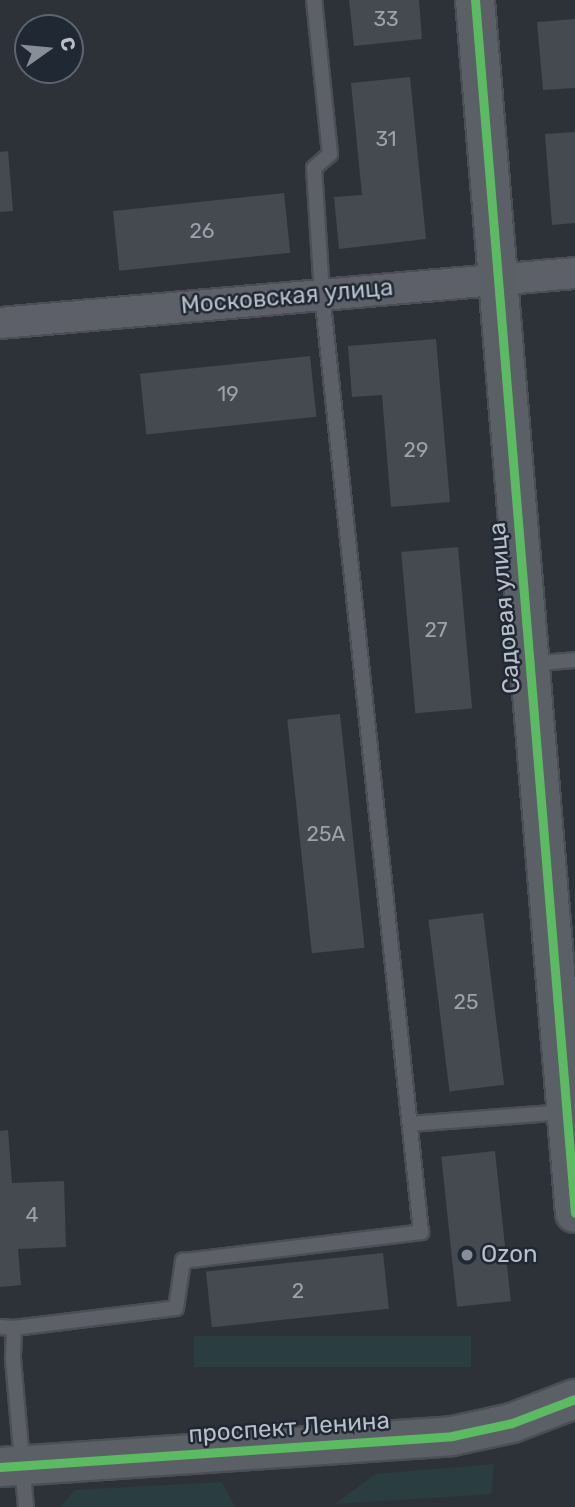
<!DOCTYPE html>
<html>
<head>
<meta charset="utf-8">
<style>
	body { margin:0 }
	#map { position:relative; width:575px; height:1507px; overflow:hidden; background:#2d3239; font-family:Rubik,sans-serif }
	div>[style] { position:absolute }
	.green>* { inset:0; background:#2a3d40; transform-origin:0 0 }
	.building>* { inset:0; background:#454950; transform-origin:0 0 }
	.roads { filter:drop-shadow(2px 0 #4b4e54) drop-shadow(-2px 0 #4b4e54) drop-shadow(0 2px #4b4e54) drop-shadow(0 -2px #4b4e54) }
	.lane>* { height:14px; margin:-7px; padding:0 7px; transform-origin:7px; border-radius:7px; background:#5d6068 }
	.street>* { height:30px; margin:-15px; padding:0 15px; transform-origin:15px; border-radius:15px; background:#5d6068 }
	.secondary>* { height:38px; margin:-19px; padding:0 19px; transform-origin:19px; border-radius:19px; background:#5b5f66 }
	.cycleway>* { height:9px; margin:-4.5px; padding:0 4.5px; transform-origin:4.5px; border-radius:4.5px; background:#5cba63 }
	.dots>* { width:19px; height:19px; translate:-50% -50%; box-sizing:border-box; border:4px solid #202834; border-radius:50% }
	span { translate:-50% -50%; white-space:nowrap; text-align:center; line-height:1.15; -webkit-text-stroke:5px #202834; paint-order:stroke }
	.number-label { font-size:21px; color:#9ba2ac }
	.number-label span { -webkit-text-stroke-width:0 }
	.street-label { font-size:24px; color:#b8bfca }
	.poi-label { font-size:24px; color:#b8bfca }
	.left { translate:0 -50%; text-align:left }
	.north { position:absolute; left:14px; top:14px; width:70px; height:70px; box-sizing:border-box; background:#202834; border:2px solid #5d6470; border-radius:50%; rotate:75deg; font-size:19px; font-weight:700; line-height:28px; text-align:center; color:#b8bfca }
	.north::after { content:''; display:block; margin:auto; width:24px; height:32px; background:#878e97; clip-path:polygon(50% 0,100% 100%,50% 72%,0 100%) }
</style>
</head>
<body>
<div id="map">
	<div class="green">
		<div style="left:471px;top:1336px;width:31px;height:277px;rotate:90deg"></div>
		<div style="clip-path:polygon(494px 1464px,491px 1494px,335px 1504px,375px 1474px)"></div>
		<div style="clip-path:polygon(222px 1482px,235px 1507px,61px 1507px,74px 1490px)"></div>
	</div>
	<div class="building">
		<div style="clip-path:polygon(349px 0,419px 0,422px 39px,354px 46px)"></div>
		<div style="clip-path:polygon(575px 19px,575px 88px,543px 90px,537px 22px)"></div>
		<div style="clip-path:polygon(410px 77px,426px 239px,339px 249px,334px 197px,362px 195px,351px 83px)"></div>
		<div style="clip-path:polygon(575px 132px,575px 223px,552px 225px,545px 134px)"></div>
		<div style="clip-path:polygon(8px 151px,13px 211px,0 212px,0 152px)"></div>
		<div style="left:284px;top:193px;width:60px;height:172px;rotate:84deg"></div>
		<div style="clip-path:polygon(436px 339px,450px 502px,391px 507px,382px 395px,352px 397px,348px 346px)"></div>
		<div style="left:310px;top:356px;width:61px;height:171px;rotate:84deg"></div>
		<div style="left:458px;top:547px;width:162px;height:57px;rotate:85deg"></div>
		<div style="left:340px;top:714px;width:235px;height:53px;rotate:84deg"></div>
		<div style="left:483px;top:913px;width:173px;height:55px;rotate:83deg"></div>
		<div style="clip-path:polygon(8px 1130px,12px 1183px,64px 1181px,66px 1247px,18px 1249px,21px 1285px,0 1287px,0 1131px)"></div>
		<div style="left:495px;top:1151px;width:151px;height:54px;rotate:84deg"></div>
		<div style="left:383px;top:1253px;width:56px;height:178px;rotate:84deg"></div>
	</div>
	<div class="roads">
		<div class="lane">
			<div style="left:530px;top:664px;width:45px;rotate:-5.1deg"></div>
			<div style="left:410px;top:1124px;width:155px;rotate:-4.4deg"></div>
			<div style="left:0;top:1327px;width:14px;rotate:4deg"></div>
			<div style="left:14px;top:1328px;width:163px;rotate:-7deg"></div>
			<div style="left:176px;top:1308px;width:48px;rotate:-81.5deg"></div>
			<div style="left:183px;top:1261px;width:240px;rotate:-6.9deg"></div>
			<div style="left:421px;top:1232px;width:943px;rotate:-96.02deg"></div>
			<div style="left:322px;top:294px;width:126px;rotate:-93.6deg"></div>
			<div style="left:314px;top:168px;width:21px;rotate:-41deg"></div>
			<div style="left:330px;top:154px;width:155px;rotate:-95.9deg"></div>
			<div style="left:14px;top:1328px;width:31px;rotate:92deg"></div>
			<div style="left:13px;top:1359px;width:149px;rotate:85deg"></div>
		</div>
		<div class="street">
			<div style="left:0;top:323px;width:577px;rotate:-4.97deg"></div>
		</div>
		<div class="secondary">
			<div style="left:475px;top:0;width:1217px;rotate:85.29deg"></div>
			<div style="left:0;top:1467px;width:453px;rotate:-3.9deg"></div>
			<div style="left:452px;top:1436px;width:61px;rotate:-12.2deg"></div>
			<div style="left:512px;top:1423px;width:67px;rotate:-20.9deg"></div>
		</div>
	</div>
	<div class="cycleway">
		<div style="left:475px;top:0;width:1217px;rotate:85.29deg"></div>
		<div style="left:0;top:1467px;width:453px;rotate:-3.9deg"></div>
		<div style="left:452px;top:1436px;width:61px;rotate:-12.2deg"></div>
		<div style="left:512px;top:1423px;width:67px;rotate:-20.9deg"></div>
	</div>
	<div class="dots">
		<div style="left:467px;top:1255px;background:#878e97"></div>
	</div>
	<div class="number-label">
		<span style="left:386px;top:19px">33</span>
		<span style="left:386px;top:139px">31</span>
		<span style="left:202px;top:231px">26</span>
		<span style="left:228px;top:394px">19</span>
		<span style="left:416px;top:450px">29</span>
		<span style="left:436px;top:630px">27</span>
		<span style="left:326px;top:834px">25А</span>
		<span style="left:466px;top:1002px">25</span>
		<span style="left:32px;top:1215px">4</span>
		<span style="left:298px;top:1291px">2</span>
	</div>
	<div class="street-label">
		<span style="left:287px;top:297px;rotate:-5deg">Московская улица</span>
		<span style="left:505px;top:608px;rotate:-95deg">Садовая улица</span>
		<span style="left:289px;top:1428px;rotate:-4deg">проспект Ленина</span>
	</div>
	<div class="poi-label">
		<span class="left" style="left:481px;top:1255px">Ozon</span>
	</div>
	<div class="north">С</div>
</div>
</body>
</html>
